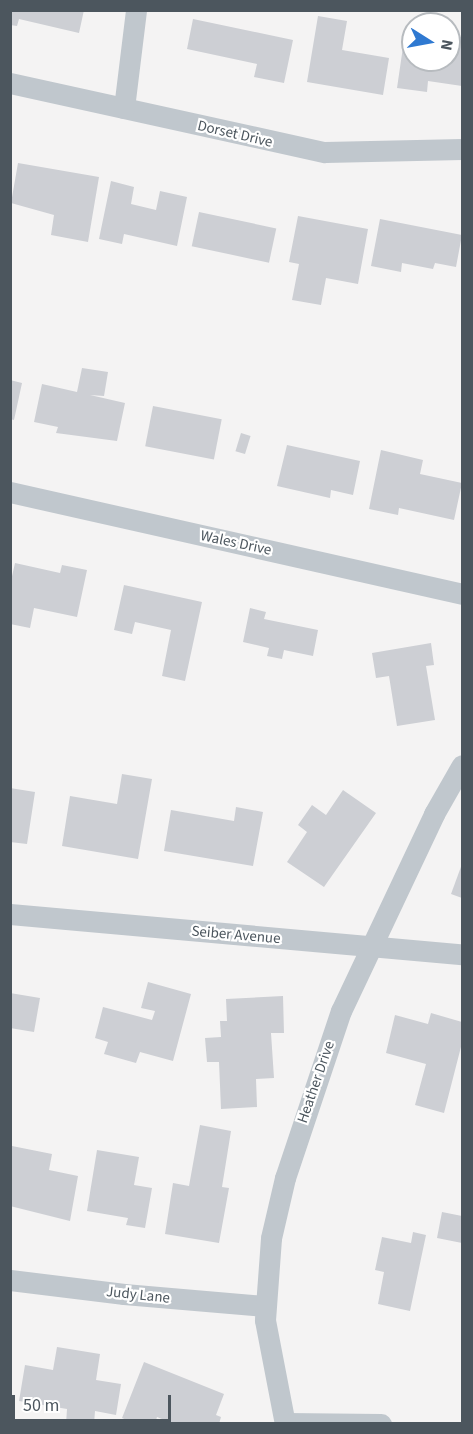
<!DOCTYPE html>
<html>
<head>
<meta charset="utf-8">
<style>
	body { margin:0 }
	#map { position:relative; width:473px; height:1434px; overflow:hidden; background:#f4f3f3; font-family:"Source Sans 3",sans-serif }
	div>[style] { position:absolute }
	.building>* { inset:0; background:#cdcfd4; transform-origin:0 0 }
	.minor>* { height:21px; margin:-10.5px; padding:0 10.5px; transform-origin:10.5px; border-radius:10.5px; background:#c0c7cd }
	span { translate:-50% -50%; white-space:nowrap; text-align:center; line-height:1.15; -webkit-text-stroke:4.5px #fff; paint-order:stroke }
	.street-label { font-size:15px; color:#4c565e }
	.frame { position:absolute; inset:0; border:12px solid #4c565e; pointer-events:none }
	.north { position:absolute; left:401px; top:12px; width:60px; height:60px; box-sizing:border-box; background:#fff; border:2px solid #b7bbbf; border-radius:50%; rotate:101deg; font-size:16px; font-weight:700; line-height:24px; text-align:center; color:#4c565e }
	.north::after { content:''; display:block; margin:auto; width:21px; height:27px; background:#2f79d1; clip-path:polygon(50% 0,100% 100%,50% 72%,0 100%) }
	.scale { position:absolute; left:12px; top:1395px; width:159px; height:27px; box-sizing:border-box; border:3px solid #4c565e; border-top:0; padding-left:8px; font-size:18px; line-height:21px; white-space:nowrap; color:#4c565e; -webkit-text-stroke:4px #fff; paint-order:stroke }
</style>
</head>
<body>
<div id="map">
	<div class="building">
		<div style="clip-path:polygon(10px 10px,84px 10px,79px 33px,19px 19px,17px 26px,10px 25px)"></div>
		<div style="clip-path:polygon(318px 16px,347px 21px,342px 50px,389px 58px,383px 95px,307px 82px)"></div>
		<div style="clip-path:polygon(193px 19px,293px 40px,284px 83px,254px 77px,257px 64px,187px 49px)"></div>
		<div style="clip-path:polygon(455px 36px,462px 37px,462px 86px,428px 81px,427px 92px,397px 88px,404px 40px,413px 41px,413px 60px,449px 60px,449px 46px,454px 47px)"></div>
		<div style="clip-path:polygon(18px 163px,99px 177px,88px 242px,51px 235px,54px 215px,11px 203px)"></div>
		<div style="clip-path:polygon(111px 181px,134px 187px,131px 204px,156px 210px,160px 191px,187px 197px,177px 246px,124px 234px,122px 244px,99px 239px)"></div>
		<div style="left:199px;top:212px;width:79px;height:35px;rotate:12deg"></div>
		<div style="clip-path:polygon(298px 216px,368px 229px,358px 284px,326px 278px,321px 305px,292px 300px,299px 264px,289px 262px)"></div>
		<div style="clip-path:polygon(380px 219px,462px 235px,456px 267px,435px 263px,433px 269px,402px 263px,401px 272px,371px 266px)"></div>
		<div style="clip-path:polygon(82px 368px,108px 372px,104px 396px,90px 395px,125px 403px,117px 441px,56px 433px,58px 427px,34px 422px,42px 384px,77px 392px)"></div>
		<div style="clip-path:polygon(10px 380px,22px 383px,14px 420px,10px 419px)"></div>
		<div style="left:153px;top:406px;width:70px;height:41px;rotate:11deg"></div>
		<div style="left:241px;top:433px;width:10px;height:19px;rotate:17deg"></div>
		<div style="clip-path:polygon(287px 445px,360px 461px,353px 495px,331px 490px,330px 498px,277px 486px)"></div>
		<div style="clip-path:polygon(381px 450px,423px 460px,420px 474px,462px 483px,454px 520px,399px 508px,398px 515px,369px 509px)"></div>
		<div style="clip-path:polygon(15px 563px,60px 573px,62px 565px,87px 570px,77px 617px,34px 608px,30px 628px,10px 624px,10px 585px)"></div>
		<div style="clip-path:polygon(124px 585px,202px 602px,185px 681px,162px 676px,171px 630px,135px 622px,132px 634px,114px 630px)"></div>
		<div style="clip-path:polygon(250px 608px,266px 612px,264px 619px,318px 630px,313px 656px,284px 650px,282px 659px,267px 656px,269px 648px,243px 642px)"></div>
		<div style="clip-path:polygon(431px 643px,434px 665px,426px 666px,435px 720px,397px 726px,389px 676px,376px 678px,372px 653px)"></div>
		<div style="clip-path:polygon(122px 774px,152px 779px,138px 859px,62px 846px,70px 796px,117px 804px)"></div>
		<div style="clip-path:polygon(10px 788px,35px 792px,27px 844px,10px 842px)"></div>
		<div style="clip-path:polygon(343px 790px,376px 813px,324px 887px,287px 862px,307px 832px,298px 825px,312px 805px,326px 815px)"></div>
		<div style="clip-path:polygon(236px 807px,263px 812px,253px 866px,164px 851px,171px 810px,234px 821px)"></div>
		<div style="clip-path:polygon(462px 864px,462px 898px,451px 894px)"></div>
		<div style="clip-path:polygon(148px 982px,191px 994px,173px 1061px,140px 1052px,136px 1063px,104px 1054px,108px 1042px,95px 1038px,103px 1007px,152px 1020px,155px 1011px,141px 1008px)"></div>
		<div style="clip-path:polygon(10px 993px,40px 998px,34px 1032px,10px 1028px)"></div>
		<div style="clip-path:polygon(283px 996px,284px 1033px,271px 1033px,274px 1078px,256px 1079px,257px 1107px,221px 1109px,219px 1062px,207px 1062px,205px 1038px,221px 1037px,220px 1021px,227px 1021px,226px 999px)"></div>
		<div style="clip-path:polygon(431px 1013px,462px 1022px,462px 1043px,444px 1113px,415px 1105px,426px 1064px,386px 1053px,395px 1015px,428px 1024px)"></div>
		<div style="clip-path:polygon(200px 1125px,231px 1131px,222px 1187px,229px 1188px,219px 1243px,165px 1234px,173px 1183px,189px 1186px)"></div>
		<div style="clip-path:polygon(12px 1146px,52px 1154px,49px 1170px,78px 1176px,70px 1221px,10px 1206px)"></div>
		<div style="clip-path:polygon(97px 1150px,139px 1157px,134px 1185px,152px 1188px,145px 1228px,126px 1225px,128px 1218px,87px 1211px)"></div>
		<div style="clip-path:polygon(442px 1212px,462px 1216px,462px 1243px,437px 1238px)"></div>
		<div style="clip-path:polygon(413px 1232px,426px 1235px,410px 1311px,378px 1304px,384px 1272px,375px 1270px,382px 1237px,411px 1243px)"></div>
		<div style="clip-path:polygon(57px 1347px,100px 1354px,96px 1380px,121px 1384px,116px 1415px,95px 1411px,94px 1424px,66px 1424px,67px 1409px,19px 1401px,25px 1365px,53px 1370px)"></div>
		<div style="clip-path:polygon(144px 1362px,224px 1394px,216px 1415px,221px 1417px,219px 1424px,174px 1424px,157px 1417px,155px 1424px,136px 1424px,122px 1418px)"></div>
	</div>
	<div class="minor">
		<div style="left:10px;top:83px;width:322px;rotate:12.4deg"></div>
		<div style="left:325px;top:152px;width:137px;rotate:-1.3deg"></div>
		<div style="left:124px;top:108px;width:99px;rotate:-83deg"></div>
		<div style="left:10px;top:492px;width:463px;rotate:12.7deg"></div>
		<div style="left:10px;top:914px;width:454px;rotate:5.1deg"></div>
		<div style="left:10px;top:1280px;width:115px;rotate:7deg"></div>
		<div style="left:124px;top:1294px;width:142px;rotate:4.9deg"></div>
		<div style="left:285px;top:1423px;width:96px;rotate:0.6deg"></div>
		<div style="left:285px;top:1424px;width:106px;rotate:-100.9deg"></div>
		<div style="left:265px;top:1320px;width:82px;rotate:-85.8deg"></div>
		<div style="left:271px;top:1238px;width:62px;rotate:-76.9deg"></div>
		<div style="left:285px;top:1178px;width:176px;rotate:-71.5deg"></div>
		<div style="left:341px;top:1011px;width:218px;rotate:-64.7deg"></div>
		<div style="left:434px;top:814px;width:56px;rotate:-60.3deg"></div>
	</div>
	<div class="street-label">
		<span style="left:235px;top:134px;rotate:13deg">Dorset Drive</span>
		<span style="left:236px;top:543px;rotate:12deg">Wales Drive</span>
		<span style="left:236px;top:935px;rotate:5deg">Seiber Avenue</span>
		<span style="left:316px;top:1082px;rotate:-71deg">Heather Drive</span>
		<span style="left:138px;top:1295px;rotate:6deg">Judy Lane</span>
	</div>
	<div class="frame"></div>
	<div class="north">N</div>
	<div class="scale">50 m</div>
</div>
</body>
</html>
